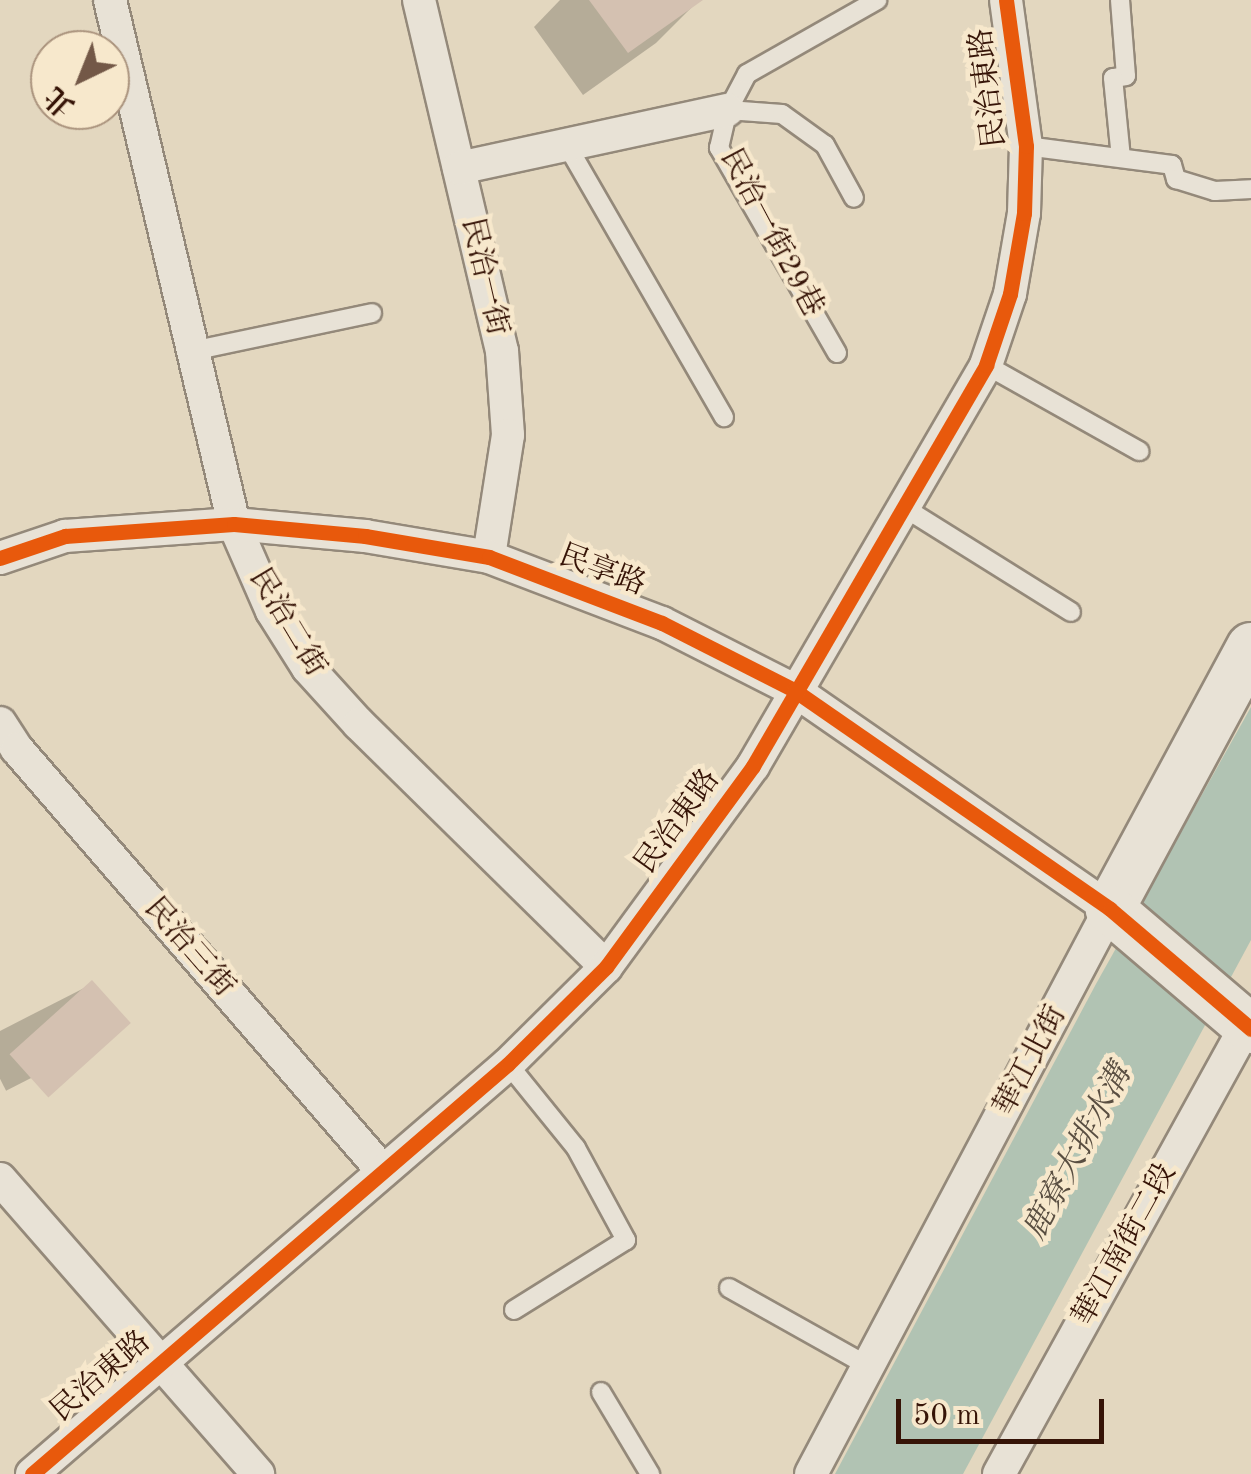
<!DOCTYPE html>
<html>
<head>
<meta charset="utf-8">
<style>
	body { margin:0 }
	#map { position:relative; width:1251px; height:1474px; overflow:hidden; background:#e3d7bf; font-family:"Old Standard TT","Noto Serif TC",serif }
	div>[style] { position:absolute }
	.water>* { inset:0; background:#b1c3b3 }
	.shadow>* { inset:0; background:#0003; transform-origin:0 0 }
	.building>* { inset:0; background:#d4c1b1; transform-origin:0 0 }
	.roads { filter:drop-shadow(2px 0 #94897a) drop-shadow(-2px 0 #94897a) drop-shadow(0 2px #94897a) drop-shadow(0 -2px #94897a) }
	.lane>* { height:18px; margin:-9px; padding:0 9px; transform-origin:9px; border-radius:9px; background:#e8e2d6 }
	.street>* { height:32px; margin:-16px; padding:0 16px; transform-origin:16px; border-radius:16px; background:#e8e2d6 }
	.secondary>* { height:48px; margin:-24px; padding:0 24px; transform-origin:24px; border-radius:24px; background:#e8e2d6 }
	.cycleway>* { height:15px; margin:-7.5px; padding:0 7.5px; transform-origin:7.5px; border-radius:7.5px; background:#e8590c }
	span { translate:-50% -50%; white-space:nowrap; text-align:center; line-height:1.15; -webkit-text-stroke:9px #f7e8cc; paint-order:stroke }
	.street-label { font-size:30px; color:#361407 }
	.water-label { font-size:32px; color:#594e41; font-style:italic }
	.north { position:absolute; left:30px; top:30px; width:100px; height:100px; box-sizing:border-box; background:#f7e8cc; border:2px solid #aa937d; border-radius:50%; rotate:223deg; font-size:28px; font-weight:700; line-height:40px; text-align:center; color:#361407 }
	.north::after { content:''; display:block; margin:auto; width:35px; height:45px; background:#735847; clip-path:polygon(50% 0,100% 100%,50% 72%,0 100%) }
	.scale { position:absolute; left:896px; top:1399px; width:208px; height:45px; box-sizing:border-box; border:5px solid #361407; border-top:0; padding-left:12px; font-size:30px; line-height:35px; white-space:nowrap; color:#361407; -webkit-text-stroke:8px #f7e8cc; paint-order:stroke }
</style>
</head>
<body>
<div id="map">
	<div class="water">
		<div style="clip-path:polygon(1251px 707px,1251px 940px,963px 1474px,835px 1474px,1096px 984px)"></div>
	</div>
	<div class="shadow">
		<div style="clip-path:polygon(560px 0,699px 0,656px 43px,583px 95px,534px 27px)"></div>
		<div style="left:92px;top:984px;width:56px;height:125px;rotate:63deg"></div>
	</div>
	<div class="building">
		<div style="clip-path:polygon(589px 0,703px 0,628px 53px)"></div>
		<div style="left:92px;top:980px;width:58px;height:111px;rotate:48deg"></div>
	</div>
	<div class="roads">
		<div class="lane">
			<div style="left:1120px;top:0;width:76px;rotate:85.5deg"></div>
			<div style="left:1126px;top:76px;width:13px;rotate:171deg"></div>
			<div style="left:1113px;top:78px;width:80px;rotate:84.3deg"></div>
			<div style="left:728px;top:110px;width:54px;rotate:4.2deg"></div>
			<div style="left:782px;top:114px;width:53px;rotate:35.8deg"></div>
			<div style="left:825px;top:145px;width:60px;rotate:61.3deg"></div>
			<div style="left:1026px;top:146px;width:147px;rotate:7.4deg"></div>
			<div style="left:1172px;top:165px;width:15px;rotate:74deg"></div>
			<div style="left:1176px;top:179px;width:41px;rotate:17.1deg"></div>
			<div style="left:1215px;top:191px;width:36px;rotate:-3deg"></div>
			<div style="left:568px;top:147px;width:312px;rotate:60deg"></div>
			<div style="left:192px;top:351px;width:184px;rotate:-11.9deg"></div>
			<div style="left:837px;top:353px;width:237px;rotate:-119.9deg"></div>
			<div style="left:719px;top:148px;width:39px;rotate:-77deg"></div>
			<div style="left:728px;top:110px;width:41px;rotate:-62.2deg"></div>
			<div style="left:747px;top:74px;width:150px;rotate:-29.6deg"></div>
			<div style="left:986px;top:365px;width:176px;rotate:29.3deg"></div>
			<div style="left:903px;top:507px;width:198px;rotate:32deg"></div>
			<div style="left:508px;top:1064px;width:108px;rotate:51deg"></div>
			<div style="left:576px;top:1148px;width:105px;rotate:61.5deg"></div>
			<div style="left:626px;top:1240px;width:132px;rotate:148deg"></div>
			<div style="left:729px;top:1288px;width:159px;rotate:29.3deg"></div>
			<div style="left:601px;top:1392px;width:96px;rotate:59.1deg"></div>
		</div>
		<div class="street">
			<div style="left:110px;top:0;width:538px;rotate:76.69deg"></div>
			<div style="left:234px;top:524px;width:95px;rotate:66.4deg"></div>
			<div style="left:272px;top:611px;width:67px;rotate:57.7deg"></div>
			<div style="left:308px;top:668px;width:76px;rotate:47.7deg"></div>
			<div style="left:359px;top:724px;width:346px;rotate:44.5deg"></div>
			<div style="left:419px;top:0;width:361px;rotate:76.7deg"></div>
			<div style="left:502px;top:351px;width:84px;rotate:85.9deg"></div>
			<div style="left:508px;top:435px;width:123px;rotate:98.9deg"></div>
			<div style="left:459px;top:168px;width:275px;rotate:-12.2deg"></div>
			<div style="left:0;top:558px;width:69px;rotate:-18.7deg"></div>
			<div style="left:65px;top:536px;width:169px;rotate:-4.1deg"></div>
			<div style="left:234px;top:524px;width:132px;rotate:5.2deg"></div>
			<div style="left:365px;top:536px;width:126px;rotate:9.6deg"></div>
			<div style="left:489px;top:557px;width:185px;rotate:20.9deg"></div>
			<div style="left:662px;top:623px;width:148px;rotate:26.9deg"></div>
			<div style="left:794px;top:690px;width:384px;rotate:34.7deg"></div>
			<div style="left:1110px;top:909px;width:639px;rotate:117.89deg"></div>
			<div style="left:0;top:723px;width:31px;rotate:57deg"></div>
			<div style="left:17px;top:749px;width:557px;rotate:49.08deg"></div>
			<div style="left:0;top:1179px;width:392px;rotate:48.8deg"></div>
			<div style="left:32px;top:1474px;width:628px;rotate:-40.74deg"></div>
			<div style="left:508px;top:1064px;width:138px;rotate:-44.7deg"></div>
			<div style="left:606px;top:967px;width:249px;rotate:-53.8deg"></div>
			<div style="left:753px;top:766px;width:464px;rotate:-59.8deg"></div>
			<div style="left:986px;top:365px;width:75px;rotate:-71.3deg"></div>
			<div style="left:1010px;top:294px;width:82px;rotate:-80.2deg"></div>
			<div style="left:1024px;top:213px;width:67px;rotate:-88.3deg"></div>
			<div style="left:1026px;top:146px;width:147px;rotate:-97.8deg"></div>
			<div style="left:999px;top:1474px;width:522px;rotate:-61.13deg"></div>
		</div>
		<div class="secondary">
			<div style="left:1251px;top:647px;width:298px;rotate:118.3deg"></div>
			<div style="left:1110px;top:909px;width:185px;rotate:40.4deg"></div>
		</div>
	</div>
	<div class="cycleway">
		<div style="left:0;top:558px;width:69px;rotate:-18.7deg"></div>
		<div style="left:65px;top:536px;width:169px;rotate:-4.1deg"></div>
		<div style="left:234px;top:524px;width:132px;rotate:5.2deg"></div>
		<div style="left:365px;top:536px;width:126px;rotate:9.6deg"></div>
		<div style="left:489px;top:557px;width:185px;rotate:20.9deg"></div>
		<div style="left:662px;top:623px;width:148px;rotate:26.9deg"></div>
		<div style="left:794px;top:690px;width:384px;rotate:34.7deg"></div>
		<div style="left:1110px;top:909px;width:185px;rotate:40.4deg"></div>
		<div style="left:32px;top:1474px;width:628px;rotate:-40.74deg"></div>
		<div style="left:508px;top:1064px;width:138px;rotate:-44.7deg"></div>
		<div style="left:606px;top:967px;width:249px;rotate:-53.8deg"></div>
		<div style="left:753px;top:766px;width:464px;rotate:-59.8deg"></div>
		<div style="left:986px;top:365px;width:75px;rotate:-71.3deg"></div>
		<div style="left:1010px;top:294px;width:82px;rotate:-80.2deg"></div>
		<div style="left:1024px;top:213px;width:67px;rotate:-88.3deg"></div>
		<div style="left:1026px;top:146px;width:147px;rotate:-97.8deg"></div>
	</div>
	<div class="street-label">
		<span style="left:989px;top:88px;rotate:-97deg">民治東路</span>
		<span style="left:771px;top:233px;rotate:62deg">民治一街29巷</span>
		<span style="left:484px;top:277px;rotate:77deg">民治一街</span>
		<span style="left:602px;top:571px;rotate:21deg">民享路</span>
		<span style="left:287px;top:623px;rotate:59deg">民治二街</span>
		<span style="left:678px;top:822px;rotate:-54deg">民治東路</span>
		<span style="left:189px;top:948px;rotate:49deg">民治三街</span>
		<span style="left:1031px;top:1061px;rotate:-62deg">華江北街</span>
		<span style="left:1125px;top:1245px;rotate:-61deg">華江南街二段</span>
		<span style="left:101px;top:1377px;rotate:-41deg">民治東路</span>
	</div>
	<div class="water-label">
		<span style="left:1079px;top:1153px;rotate:-62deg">鹿寮大排水溝</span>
	</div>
	<div class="north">北</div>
	<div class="scale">50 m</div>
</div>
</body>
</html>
